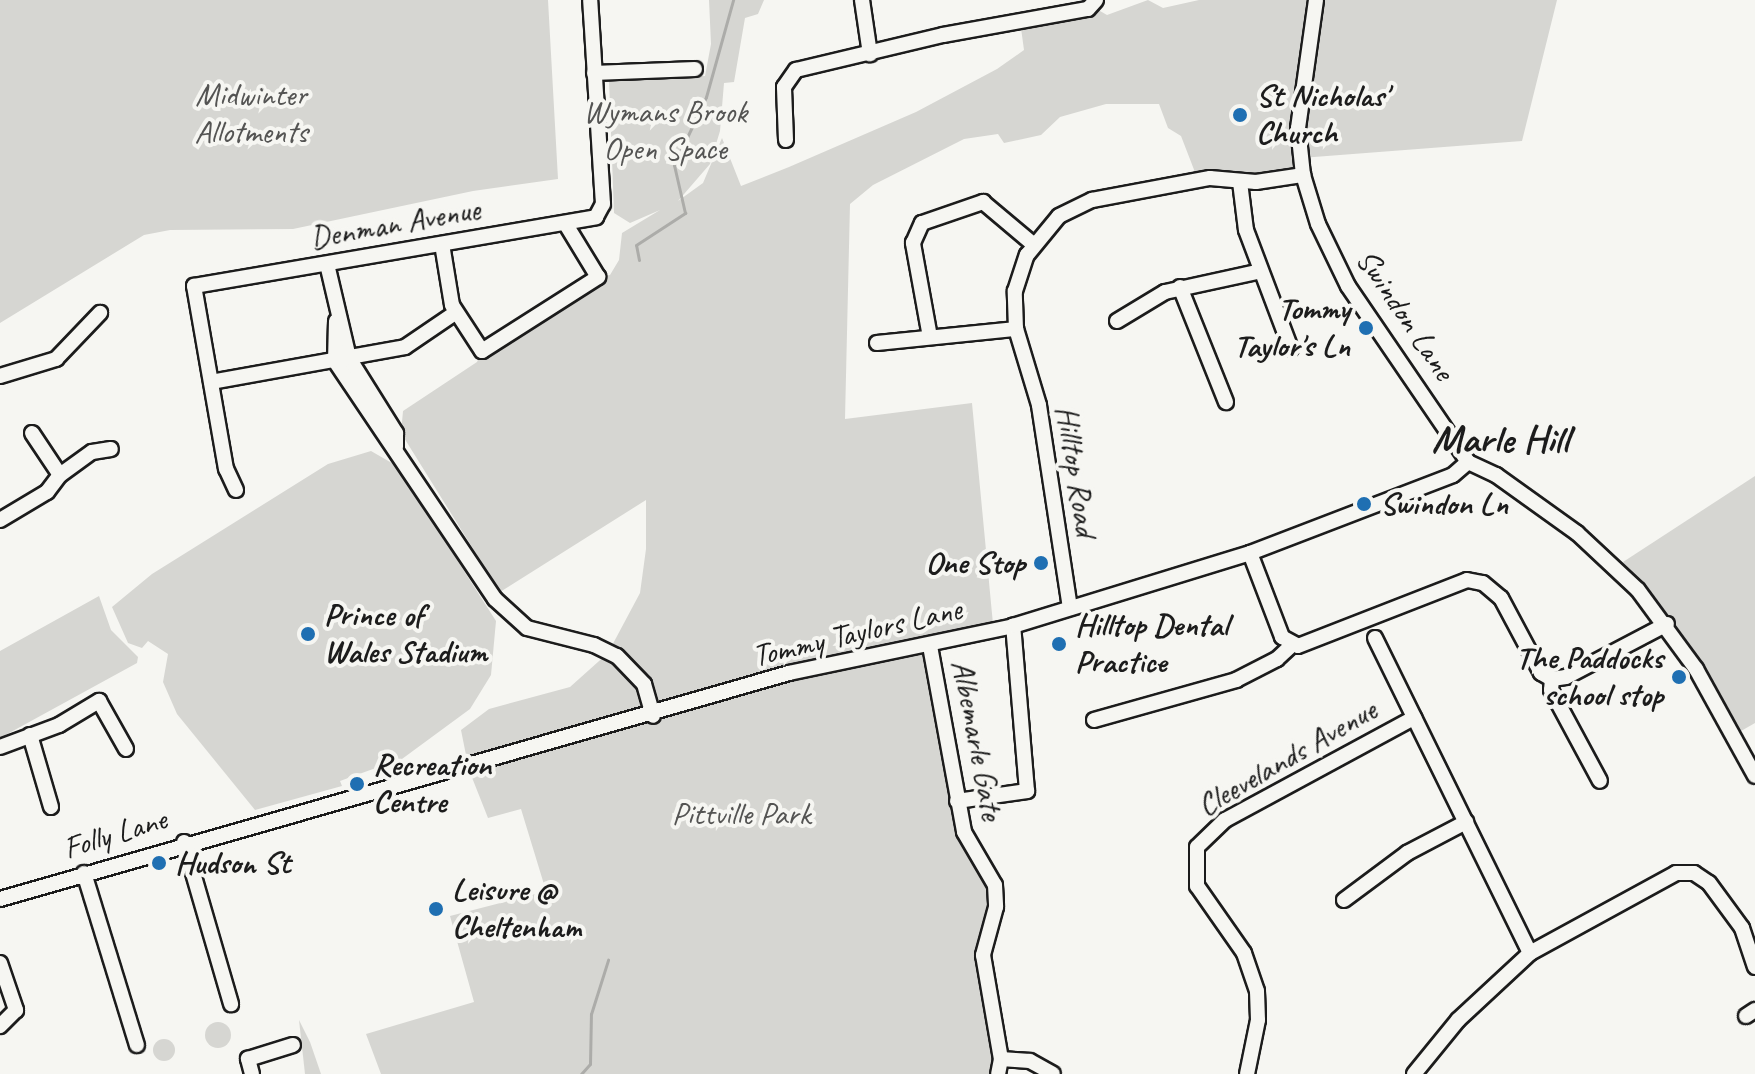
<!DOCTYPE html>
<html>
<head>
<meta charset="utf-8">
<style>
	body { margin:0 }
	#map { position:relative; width:1755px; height:1074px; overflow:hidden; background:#f6f6f2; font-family:Caveat,sans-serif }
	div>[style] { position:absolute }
	.green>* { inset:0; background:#d6d6d2 }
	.round { border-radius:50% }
	.stream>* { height:3px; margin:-1.5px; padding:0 1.5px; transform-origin:1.5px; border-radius:1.5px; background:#acaca9 }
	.roads { filter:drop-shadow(2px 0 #1c1c1c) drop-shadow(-2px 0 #1c1c1c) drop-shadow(0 2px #1c1c1c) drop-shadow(0 -2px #1c1c1c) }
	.minor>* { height:14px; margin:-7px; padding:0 7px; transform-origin:7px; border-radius:7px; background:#f6f6f2 }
	.dots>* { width:22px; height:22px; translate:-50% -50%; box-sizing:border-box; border:4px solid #f6f6f2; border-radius:50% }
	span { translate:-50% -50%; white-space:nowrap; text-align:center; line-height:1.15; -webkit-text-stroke:8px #f6f6f2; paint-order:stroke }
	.park-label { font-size:32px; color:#545453 }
	.poi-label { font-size:32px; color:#1c1c1c; font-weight:700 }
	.left { translate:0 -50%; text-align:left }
	.right { translate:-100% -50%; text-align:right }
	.street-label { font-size:32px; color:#1c1c1c }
	.district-label { font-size:40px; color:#1c1c1c; font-weight:700 }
</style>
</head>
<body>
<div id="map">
	<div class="green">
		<div style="clip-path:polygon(0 0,548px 0,558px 179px,473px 191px,293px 229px,170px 230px,144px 235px,0 323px)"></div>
		<div style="clip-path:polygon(709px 0,764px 0,758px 14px,745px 18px,734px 82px,724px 83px,720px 131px,710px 164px,678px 201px,703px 183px,722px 138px,741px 186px,789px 167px,916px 112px,997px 69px,1024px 50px,1020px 21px,1093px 7px,1107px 15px,1148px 0,1163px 8px,1199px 0,1557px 0,1522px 141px,1301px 158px,1303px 175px,1198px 180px,1181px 136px,1168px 128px,1159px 104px,1106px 104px,1060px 117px,1041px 135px,1004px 143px,998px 134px,964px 139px,873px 185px,850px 204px,845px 419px,972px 403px,993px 624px,921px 642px,955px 829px,986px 881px,988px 901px,976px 949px,994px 1056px,991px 1074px,381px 1074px,366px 1034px,474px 1002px,450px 916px,546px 891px,521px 809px,488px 818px,469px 770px,461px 730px,489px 709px,570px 687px,608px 653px,640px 593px,646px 549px,646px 500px,500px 592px,401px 433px,403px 411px,477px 362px,482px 351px,598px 277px,610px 275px,619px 260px,622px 233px,660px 210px,630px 223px,614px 213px,609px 80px,705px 76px,711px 44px)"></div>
		<div style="clip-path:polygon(371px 451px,397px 466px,496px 621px,491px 675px,470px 709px,387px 770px,373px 769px,340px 781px,342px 786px,255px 810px,177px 714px,163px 682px,168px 654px,148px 641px,142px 648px,128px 643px,112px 607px,152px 574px,328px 464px)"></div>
		<div style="clip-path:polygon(1755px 476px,1755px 723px,1741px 731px,1623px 562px)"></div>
		<div style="clip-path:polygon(99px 596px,111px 630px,138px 657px,137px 663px,0 738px,0 651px)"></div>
		<div style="clip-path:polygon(299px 1020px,310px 1042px,321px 1074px,305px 1074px)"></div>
		<div class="round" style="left:205px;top:1022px;width:26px;height:26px"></div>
		<div class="round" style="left:153px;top:1039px;width:22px;height:22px"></div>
	</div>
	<div class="stream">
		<div style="left:639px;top:260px;width:15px;rotate:-101deg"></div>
		<div style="left:636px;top:245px;width:59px;rotate:-33.1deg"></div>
		<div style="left:685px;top:213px;width:49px;rotate:-102.9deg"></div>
		<div style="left:674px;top:165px;width:75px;rotate:-64.8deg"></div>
		<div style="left:706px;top:97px;width:101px;rotate:-74.4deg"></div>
		<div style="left:581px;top:1074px;width:13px;rotate:-48deg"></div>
		<div style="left:590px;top:1064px;width:50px;rotate:-88.9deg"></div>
		<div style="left:591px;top:1014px;width:57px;rotate:-72.5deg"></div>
	</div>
	<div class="roads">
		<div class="minor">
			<div style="left:862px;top:0;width:55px;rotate:81.6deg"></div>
			<div style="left:1316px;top:0;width:129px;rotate:98deg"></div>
			<div style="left:1298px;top:128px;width:47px;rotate:83.9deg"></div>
			<div style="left:1303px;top:175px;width:51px;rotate:73deg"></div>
			<div style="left:1318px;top:224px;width:69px;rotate:64.2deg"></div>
			<div style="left:1348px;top:286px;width:213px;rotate:55.7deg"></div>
			<div style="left:594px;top:73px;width:101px;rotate:-2.3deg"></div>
			<div style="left:786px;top:140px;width:53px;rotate:-92.2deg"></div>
			<div style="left:784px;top:87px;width:21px;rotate:-55deg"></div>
			<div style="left:796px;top:70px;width:151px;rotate:-13.4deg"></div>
			<div style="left:943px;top:35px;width:147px;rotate:-10.2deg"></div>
			<div style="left:1088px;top:9px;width:12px;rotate:-48deg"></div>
			<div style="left:1240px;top:182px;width:48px;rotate:82.9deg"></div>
			<div style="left:1246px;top:230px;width:127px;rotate:69.3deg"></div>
			<div style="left:442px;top:244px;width:62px;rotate:80.7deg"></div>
			<div style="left:452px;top:305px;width:55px;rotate:56.9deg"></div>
			<div style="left:482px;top:351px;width:138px;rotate:-32.5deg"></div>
			<div style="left:598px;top:277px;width:63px;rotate:-121.4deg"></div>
			<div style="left:327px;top:264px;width:97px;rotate:76.8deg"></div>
			<div style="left:349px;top:358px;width:89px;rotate:57.9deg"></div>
			<div style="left:396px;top:433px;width:14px;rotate:90deg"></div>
			<div style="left:1180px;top:287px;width:124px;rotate:68.2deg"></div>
			<div style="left:336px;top:321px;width:40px;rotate:91.4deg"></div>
			<div style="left:335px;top:361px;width:287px;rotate:56.1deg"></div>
			<div style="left:495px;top:599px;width:43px;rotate:42.2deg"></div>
			<div style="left:527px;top:628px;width:69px;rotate:14.2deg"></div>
			<div style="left:594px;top:645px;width:25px;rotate:26deg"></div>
			<div style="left:617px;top:656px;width:39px;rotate:46deg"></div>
			<div style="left:644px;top:684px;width:33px;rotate:74deg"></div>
			<div style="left:1117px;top:321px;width:56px;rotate:-31.1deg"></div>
			<div style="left:1165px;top:292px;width:98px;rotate:-12.3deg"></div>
			<div style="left:930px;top:337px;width:96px;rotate:-100.3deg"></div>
			<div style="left:913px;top:243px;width:22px;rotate:-66deg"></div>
			<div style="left:922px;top:223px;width:65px;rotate:-19deg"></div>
			<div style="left:983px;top:202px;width:65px;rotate:40deg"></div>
			<div style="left:877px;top:343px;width:140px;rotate:-5.8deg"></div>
			<div style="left:0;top:376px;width:59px;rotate:-16.9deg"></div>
			<div style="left:56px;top:359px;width:64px;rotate:-46.3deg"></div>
			<div style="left:211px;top:382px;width:197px;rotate:-10.2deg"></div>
			<div style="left:405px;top:347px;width:60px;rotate:-34.2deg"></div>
			<div style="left:32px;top:433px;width:50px;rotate:56.3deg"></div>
			<div style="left:1468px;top:462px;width:31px;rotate:25deg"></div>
			<div style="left:1496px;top:475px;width:100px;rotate:35.6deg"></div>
			<div style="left:1577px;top:533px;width:83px;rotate:43.1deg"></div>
			<div style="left:1638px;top:590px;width:98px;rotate:53.7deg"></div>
			<div style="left:1696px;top:669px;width:122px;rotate:61.1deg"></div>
			<div style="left:236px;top:490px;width:23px;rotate:-115deg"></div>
			<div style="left:226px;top:469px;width:186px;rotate:-99.9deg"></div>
			<div style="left:194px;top:286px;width:408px;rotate:-9.7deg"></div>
			<div style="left:596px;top:217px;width:15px;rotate:-62deg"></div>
			<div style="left:603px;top:204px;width:204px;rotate:-93.6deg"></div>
			<div style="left:0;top:520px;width:55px;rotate:-30.8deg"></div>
			<div style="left:47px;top:492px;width:21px;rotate:-53deg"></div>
			<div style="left:60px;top:475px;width:39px;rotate:-36deg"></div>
			<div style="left:92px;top:452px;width:19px;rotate:-9deg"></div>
			<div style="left:1250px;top:553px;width:90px;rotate:69.1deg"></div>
			<div style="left:1282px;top:637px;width:18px;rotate:29deg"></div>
			<div style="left:1298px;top:646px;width:181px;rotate:-21.3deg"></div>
			<div style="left:1467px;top:580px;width:16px;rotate:11deg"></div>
			<div style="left:1483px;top:583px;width:23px;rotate:40deg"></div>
			<div style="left:1501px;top:598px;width:85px;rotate:61.9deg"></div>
			<div style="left:1541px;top:673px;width:13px;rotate:29deg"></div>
			<div style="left:1552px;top:679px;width:14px;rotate:-8deg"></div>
			<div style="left:1566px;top:677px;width:114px;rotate:-27.7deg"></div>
			<div style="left:1070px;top:608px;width:205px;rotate:-98.7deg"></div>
			<div style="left:1039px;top:405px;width:79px;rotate:-106.8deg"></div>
			<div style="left:1016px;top:329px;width:38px;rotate:-92deg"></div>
			<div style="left:1015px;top:291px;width:38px;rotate:-72deg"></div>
			<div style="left:1027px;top:255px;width:50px;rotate:-50.6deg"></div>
			<div style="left:1059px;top:216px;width:37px;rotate:-26deg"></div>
			<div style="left:1092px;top:200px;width:120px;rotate:-10.6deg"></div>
			<div style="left:1210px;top:178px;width:46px;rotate:5deg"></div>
			<div style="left:1256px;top:182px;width:48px;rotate:-8.5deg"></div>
			<div style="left:1375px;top:638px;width:351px;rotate:63.8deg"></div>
			<div style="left:930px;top:646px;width:189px;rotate:79.6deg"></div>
			<div style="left:964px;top:832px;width:61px;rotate:59.7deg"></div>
			<div style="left:995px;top:885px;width:22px;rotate:87deg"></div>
			<div style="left:996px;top:907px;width:50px;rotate:105.2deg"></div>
			<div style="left:983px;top:955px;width:106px;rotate:80.2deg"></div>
			<div style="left:1001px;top:1059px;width:15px;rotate:101deg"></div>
			<div style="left:1552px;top:679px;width:11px;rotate:95deg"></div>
			<div style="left:1551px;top:690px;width:103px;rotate:61.7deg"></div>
			<div style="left:1094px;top:720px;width:148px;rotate:-15.7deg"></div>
			<div style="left:1236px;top:680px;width:46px;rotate:-27.1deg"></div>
			<div style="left:1277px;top:659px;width:21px;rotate:-43deg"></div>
			<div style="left:30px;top:735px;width:75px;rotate:73.7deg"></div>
			<div style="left:0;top:747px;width:63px;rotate:-20.4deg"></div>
			<div style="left:59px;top:725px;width:47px;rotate:-31deg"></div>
			<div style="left:99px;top:701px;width:55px;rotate:60.6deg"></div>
			<div style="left:957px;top:801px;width:71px;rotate:-8.1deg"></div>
			<div style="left:1027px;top:791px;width:166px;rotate:-94.8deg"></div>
			<div style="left:184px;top:842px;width:169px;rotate:73.8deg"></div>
			<div style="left:84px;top:873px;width:180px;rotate:72.9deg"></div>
			<div style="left:0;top:899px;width:821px;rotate:-15.98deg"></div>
			<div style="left:789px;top:673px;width:229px;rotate:-11.8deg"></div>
			<div style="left:1013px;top:626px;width:248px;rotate:-17.1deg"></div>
			<div style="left:1250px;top:553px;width:217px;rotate:-21deg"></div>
			<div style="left:1453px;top:475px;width:20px;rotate:-41deg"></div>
			<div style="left:1344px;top:900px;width:79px;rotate:-36.7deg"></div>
			<div style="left:1407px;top:853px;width:67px;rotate:-27.7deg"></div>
			<div style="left:0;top:963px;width:50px;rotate:71.2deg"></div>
			<div style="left:16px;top:1010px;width:23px;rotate:135deg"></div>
			<div style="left:1746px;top:1016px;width:11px;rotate:-34deg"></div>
			<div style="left:1001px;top:1059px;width:29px;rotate:4deg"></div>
			<div style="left:1030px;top:1061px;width:26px;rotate:29deg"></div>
			<div style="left:252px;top:1074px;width:16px;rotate:-105deg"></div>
			<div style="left:248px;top:1059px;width:47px;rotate:-17.3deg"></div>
			<div style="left:1247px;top:1074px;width:55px;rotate:-78.5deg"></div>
			<div style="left:1258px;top:1020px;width:29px;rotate:-92deg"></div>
			<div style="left:1257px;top:991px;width:40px;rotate:-108.9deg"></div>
			<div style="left:1244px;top:953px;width:82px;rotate:-125deg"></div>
			<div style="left:1197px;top:886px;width:39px;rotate:-90deg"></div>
			<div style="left:1197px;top:847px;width:39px;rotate:-44deg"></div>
			<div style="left:1225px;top:820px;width:215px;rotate:-28.4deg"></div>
			<div style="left:1414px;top:1074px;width:70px;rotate:-50.8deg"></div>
			<div style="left:1458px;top:1020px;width:98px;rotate:-42.9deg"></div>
			<div style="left:1530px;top:953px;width:166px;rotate:-28.7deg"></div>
			<div style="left:1676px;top:873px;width:18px"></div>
			<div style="left:1694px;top:873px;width:18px;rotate:34deg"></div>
			<div style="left:1709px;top:883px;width:56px;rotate:53.7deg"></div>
			<div style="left:1742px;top:928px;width:41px;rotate:71.6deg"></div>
		</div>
	</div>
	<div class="dots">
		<div style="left:1240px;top:115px;background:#1f6fb2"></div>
		<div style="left:1366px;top:328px;background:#1f6fb2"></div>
		<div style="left:1364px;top:504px;background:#1f6fb2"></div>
		<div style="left:1041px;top:563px;background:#1f6fb2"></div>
		<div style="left:308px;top:634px;background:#1f6fb2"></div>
		<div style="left:1059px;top:644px;background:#1f6fb2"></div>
		<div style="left:1679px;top:677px;background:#1f6fb2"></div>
		<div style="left:357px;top:784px;background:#1f6fb2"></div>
		<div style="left:159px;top:863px;background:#1f6fb2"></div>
		<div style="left:436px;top:909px;background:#1f6fb2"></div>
	</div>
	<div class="park-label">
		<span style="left:251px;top:114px">Midwinter<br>Allotments</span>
		<span style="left:665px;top:131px">Wymans Brook<br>Open Space</span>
		<span style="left:741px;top:814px">Pittville Park</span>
	</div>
	<div class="poi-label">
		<span class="left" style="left:1256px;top:115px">St Nicholas'<br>Church</span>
		<span class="right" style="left:1350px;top:328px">Tommy<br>Taylor's Ln</span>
		<span class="left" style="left:1380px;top:504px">Swindon Ln</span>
		<span class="right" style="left:1025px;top:563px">One Stop</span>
		<span class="left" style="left:324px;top:634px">Prince of<br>Wales Stadium</span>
		<span class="left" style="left:1075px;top:644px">Hilltop Dental<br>Practice</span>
		<span class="right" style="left:1663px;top:677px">The Paddocks<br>school stop</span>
		<span class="left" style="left:373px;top:784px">Recreation<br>Centre</span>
		<span class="left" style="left:175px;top:863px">Hudson St</span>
		<span class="left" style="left:452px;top:909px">Leisure @<br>Cheltenham</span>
	</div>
	<div class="street-label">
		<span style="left:395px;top:224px;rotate:-10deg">Denman Avenue</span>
		<span style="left:1405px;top:315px;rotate:56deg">Swindon Lane</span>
		<span style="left:1076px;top:471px;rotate:81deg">Hilltop Road</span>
		<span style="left:857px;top:633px;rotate:-13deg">Tommy Taylors Lane</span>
		<span style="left:977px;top:740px;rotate:79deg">Albemarle Gate</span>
		<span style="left:1287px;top:758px;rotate:-30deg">Cleevelands Avenue</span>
		<span style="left:115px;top:834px;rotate:-17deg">Folly Lane</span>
	</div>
	<div class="district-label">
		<span style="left:1500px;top:439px">Marle Hill</span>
	</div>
</div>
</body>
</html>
